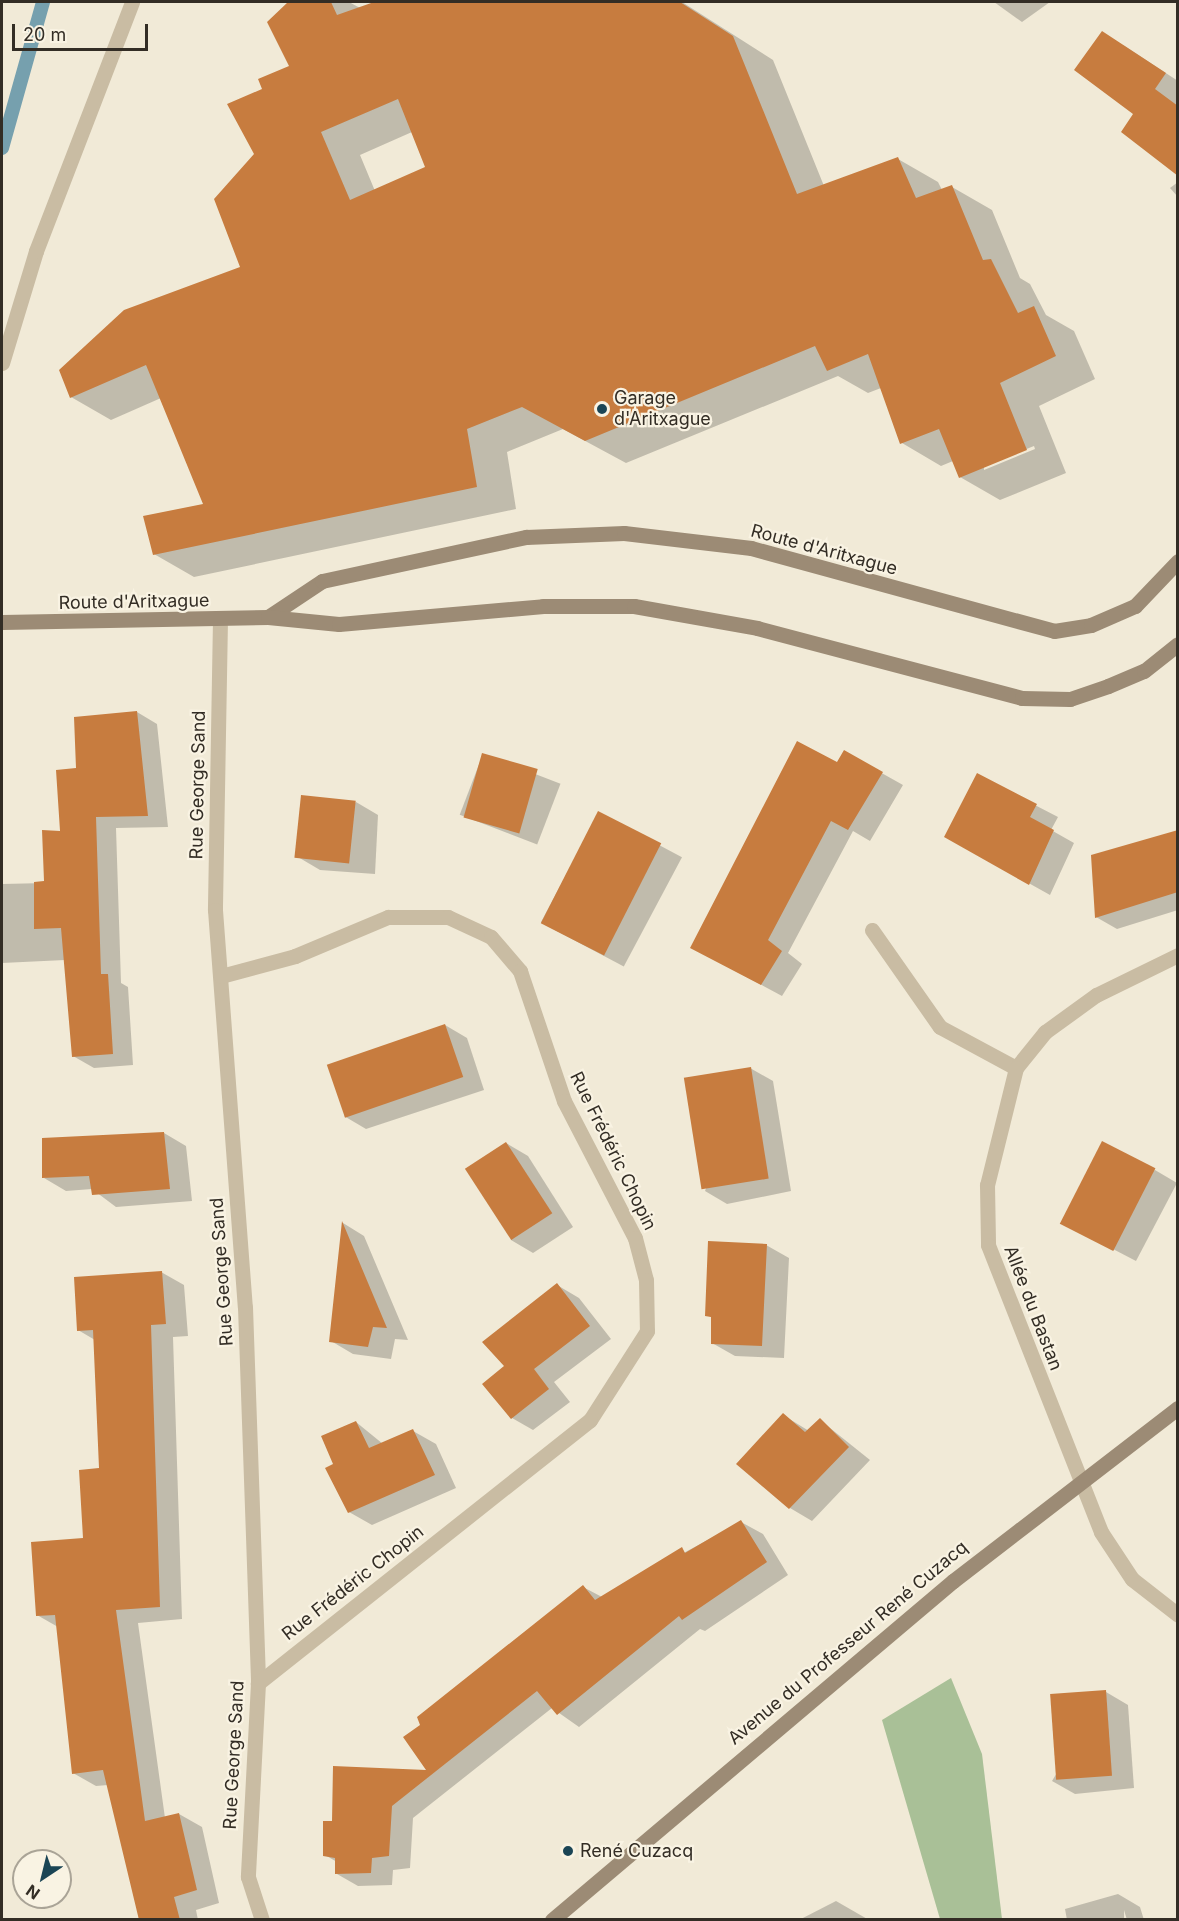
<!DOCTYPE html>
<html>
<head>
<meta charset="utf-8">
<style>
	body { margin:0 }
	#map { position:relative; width:1179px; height:1921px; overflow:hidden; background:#f1ead7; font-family:Inter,sans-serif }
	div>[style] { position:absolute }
	.green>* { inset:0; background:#a9c097 }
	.shadow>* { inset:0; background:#0003; transform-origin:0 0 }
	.stream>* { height:14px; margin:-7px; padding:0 7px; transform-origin:7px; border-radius:7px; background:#76a0ae }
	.building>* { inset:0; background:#c77c3f; transform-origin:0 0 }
	.lane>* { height:15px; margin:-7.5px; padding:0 7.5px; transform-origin:7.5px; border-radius:7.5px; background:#c9bca3 }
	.street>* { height:15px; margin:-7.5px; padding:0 7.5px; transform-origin:7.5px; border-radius:7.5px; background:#c9bca3 }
	.secondary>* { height:15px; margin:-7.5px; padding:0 7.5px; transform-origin:7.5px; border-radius:7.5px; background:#9c8b75 }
	.dots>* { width:16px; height:16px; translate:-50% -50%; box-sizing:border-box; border:3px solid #f9f3e3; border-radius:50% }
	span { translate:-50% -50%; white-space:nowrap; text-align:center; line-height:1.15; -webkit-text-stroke:4.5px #f9f3e3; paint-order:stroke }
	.poi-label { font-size:18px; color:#332d25 }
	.left { translate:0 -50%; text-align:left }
	.street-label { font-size:18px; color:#332d25 }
	.frame { position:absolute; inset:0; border:3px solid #332d25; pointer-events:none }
	.north { position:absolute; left:12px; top:1849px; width:60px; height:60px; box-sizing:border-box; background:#f9f3e3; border:2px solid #aaa497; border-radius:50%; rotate:215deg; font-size:16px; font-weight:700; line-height:24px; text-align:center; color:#332d25 }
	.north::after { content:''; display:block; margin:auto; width:21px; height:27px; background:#1b4555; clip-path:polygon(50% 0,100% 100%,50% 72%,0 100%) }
	.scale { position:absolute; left:12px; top:24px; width:136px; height:27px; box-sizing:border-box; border:3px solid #332d25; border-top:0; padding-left:8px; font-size:18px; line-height:21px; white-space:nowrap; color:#332d25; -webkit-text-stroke:4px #f9f3e3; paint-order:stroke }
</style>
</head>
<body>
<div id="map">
	<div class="green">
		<div style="clip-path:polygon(951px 1678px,982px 1754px,1002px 1919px,940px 1919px,882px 1720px)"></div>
	</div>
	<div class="shadow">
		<div style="clip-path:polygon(evenodd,292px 2px,349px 2px,360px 8px,378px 2px,682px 2px,773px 60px,824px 186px,898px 159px,938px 182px,942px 190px,952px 187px,992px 210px,1020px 278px,1030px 284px,1046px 315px,1074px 331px,1095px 379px,1039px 406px,1066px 473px,1000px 500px,960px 477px,953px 461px,941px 466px,902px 443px,881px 388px,868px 393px,838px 376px,626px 463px,563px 429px,507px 452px,516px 509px,194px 577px,154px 554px,205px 505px,161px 398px,111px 420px,71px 397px,241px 268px,264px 90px,291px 67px,269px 22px,292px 2px,412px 132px,426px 168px,375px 191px,360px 155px,412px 132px,292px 2px,1034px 446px,1035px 449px,984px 470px,984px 466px,1034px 446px)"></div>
		<div style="clip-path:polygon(994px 2px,1050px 2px,1022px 22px)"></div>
		<div style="clip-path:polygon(1123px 45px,1178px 81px,1178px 174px,1135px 114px)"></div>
		<div style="clip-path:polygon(1178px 182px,1178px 197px,1170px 188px)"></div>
		<div style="clip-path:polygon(137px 712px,157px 724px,168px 827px,116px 828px,121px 983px,128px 987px,133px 1065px,94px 1068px,73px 1056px,65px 960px,2px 963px,2px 884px,46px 883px,78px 770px)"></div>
		<div style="clip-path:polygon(844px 752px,903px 785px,870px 841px,853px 831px,788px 953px,802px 964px,782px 996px,713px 959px)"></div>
		<div style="left:483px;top:754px;width:83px;height:65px;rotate:21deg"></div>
		<div style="clip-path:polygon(977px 775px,1058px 817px,1051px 830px,1074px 843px,1050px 895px,946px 837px)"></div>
		<div style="clip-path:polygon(356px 802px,378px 815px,375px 874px,320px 870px,298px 857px)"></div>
		<div style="left:599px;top:813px;width:94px;height:124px;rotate:28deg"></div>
		<div style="clip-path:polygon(1178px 832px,1178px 910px,1117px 929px,1096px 917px)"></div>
		<div style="clip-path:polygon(445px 1025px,467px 1038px,484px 1090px,366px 1129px,344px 1116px)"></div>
		<div style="clip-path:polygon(750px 1068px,773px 1081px,791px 1191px,727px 1204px,705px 1191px)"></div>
		<div style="clip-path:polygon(164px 1133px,186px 1146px,192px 1201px,116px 1207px,92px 1189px,66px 1191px,44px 1178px)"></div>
		<div style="clip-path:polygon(506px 1143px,528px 1156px,573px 1227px,533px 1253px,511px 1240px)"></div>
		<div style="clip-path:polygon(1155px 1170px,1177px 1183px,1136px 1261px,1061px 1222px)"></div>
		<div style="clip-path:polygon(343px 1223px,364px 1236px,408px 1340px,395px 1339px,391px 1359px,353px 1354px,331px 1341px)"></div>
		<div style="clip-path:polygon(766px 1245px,789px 1258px,784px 1358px,735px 1356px,712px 1343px,713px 1318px,707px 1315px)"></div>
		<div style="clip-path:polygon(161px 1272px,184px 1285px,188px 1336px,173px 1337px,182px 1619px,138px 1623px,165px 1818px,179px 1814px,202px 1827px,219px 1903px,196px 1910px,198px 1920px,140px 1920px,108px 1785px,96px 1786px,73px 1773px,58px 1627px,37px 1615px,85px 1540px,100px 1469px,95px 1340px,78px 1330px)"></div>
		<div style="clip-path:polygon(557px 1285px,579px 1298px,611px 1339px,554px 1382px,570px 1402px,533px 1430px,512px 1418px,506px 1366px)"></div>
		<div style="clip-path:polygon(783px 1415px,809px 1431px,820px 1420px,870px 1460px,812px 1521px,790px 1508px)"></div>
		<div style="clip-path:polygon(356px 1422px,383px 1444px,413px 1431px,436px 1444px,456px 1488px,372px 1525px,349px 1512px,335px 1465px)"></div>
		<div style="clip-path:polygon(741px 1522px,763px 1534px,788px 1575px,705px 1631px,700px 1629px,579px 1727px,552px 1708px,413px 1818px,410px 1868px,393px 1870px,392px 1885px,358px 1886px,337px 1874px,337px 1862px,325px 1855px,333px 1822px,429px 1771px,422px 1725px,583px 1587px,602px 1597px)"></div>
		<div style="clip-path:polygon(1106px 1692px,1128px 1705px,1134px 1788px,1075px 1794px,1052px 1781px)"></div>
		<div style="clip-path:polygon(1118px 1894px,1140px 1907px,1144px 1920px,1127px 1920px,1124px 1910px,1124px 1920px,1067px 1920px,1065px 1909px)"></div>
		<div style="clip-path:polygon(836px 1901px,869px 1920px,799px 1920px)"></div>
	</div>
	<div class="stream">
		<div style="left:2px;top:148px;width:152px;rotate:-74.3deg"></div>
	</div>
	<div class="building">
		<div style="clip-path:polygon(evenodd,288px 2px,331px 2px,337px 15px,374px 2px,680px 2px,733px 36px,797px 194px,898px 157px,916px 198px,952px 185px,983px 260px,991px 259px,1018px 313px,1034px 306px,1056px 356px,1000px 383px,1027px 450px,959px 478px,939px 429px,900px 444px,868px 354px,827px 371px,815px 346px,585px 441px,522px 407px,467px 429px,477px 487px,153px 555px,143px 516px,203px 504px,146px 365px,70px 398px,59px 370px,124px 310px,240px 267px,214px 199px,254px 154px,227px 104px,262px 89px,258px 79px,289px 66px,267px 22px,288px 2px,398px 99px,425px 167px,350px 200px,321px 132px,398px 99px)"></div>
		<div style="clip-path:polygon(1102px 31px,1166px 73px,1155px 89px,1178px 106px,1178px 176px,1121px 132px,1133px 114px,1074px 70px)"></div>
		<div style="clip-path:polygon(137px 711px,148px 816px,96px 817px,101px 974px,108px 974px,113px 1054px,72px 1057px,61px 928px,34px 929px,34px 882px,44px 881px,42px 830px,60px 831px,56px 770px,76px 768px,74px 717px)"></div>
		<div style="clip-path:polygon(797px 741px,837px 762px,844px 750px,883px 772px,848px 830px,831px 821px,768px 940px,782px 951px,761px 985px,690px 948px)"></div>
		<div style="left:482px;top:753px;width:58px;height:67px;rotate:16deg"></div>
		<div style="clip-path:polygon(977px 773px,1037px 804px,1030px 817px,1054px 830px,1029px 885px,944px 837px)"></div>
		<div style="left:301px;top:795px;width:55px;height:63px;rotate:6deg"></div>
		<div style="left:598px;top:811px;width:71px;height:126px;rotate:27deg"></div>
		<div style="clip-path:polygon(1178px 830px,1178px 892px,1095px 918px,1091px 855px)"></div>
		<div style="left:445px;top:1024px;width:56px;height:125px;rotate:71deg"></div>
		<div style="left:751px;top:1067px;width:113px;height:68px;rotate:81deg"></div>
		<div style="clip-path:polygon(164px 1132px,170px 1189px,92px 1195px,89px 1176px,42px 1178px,42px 1138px)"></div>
		<div style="left:1102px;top:1141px;width:60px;height:93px;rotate:27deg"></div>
		<div style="left:506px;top:1142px;width:85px;height:49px;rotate:57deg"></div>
		<div style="clip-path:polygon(342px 1221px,387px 1328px,373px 1327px,368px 1347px,329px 1342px)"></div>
		<div style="clip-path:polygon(708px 1241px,767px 1244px,762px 1346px,711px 1344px,711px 1317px,705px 1316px)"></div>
		<div style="clip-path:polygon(162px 1271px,166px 1324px,151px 1325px,160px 1607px,116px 1610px,145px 1821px,179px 1813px,197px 1890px,174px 1897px,180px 1920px,139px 1920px,103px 1770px,72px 1774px,55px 1615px,36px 1616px,31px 1542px,83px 1538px,79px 1470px,99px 1468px,93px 1330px,77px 1331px,74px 1277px)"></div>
		<div style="clip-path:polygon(557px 1283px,590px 1326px,534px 1369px,549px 1389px,511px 1419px,482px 1384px,504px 1366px,482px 1342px)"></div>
		<div style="clip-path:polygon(783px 1413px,805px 1432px,820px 1418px,849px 1447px,789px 1509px,736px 1464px)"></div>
		<div style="clip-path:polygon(356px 1421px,369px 1448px,413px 1429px,435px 1475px,348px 1513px,325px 1468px,333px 1464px,321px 1436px)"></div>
		<div style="clip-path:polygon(741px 1520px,767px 1562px,682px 1620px,679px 1616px,557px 1715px,537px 1691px,392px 1806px,389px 1856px,372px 1858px,371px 1873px,335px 1874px,335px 1858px,323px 1856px,323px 1821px,332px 1821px,333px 1766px,426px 1770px,403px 1737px,420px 1725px,417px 1717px,583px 1585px,595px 1600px,682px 1547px,685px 1553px)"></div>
		<div style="left:1106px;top:1690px;width:86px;height:56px;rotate:86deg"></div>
	</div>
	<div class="lane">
		<div style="left:872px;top:930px;width:118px;rotate:55deg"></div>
		<div style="left:940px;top:1027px;width:86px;rotate:28.3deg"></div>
	</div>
	<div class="street">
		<div style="left:2px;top:363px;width:117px;rotate:-73.1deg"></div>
		<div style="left:36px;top:251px;width:267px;rotate:-68.9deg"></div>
		<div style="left:220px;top:619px;width:291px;rotate:91deg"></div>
		<div style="left:215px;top:910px;width:398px;rotate:85.7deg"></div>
		<div style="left:245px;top:1307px;width:376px;rotate:88deg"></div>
		<div style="left:258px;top:1683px;width:194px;rotate:93deg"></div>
		<div style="left:248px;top:1877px;width:45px;rotate:72deg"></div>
		<div style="left:1178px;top:955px;width:91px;rotate:154deg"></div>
		<div style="left:1096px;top:995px;width:63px;rotate:144deg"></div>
		<div style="left:1045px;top:1032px;width:46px;rotate:128.9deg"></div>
		<div style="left:1016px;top:1068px;width:121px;rotate:103.9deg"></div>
		<div style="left:987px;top:1185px;width:60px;rotate:89deg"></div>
		<div style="left:988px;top:1245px;width:308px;rotate:68.5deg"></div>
		<div style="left:1101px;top:1532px;width:56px;rotate:56.6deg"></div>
		<div style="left:1132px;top:1579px;width:58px;rotate:38deg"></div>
		<div style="left:221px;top:976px;width:77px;rotate:-15.1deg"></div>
		<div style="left:295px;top:956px;width:101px;rotate:-22.8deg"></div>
		<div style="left:388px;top:917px;width:60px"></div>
		<div style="left:448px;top:917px;width:47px;rotate:24.9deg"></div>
		<div style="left:491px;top:937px;width:45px;rotate:49.5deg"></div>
		<div style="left:520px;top:971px;width:137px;rotate:71.3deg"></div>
		<div style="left:564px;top:1101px;width:154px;rotate:62.6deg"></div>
		<div style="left:635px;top:1238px;width:43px;rotate:75.3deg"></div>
		<div style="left:646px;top:1280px;width:51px;rotate:88.9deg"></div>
		<div style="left:647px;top:1331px;width:106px;rotate:122.6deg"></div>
		<div style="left:590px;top:1420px;width:424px;rotate:141.6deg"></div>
	</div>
	<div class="secondary">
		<div style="left:268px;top:617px;width:65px;rotate:-33.7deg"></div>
		<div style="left:322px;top:581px;width:209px;rotate:-12.2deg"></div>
		<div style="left:526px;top:537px;width:98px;rotate:-2.3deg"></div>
		<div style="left:624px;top:533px;width:128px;rotate:6.7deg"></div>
		<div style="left:751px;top:548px;width:314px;rotate:15.3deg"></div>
		<div style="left:1054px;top:631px;width:37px;rotate:-9deg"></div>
		<div style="left:1091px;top:625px;width:48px;rotate:-23.4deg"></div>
		<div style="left:1135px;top:606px;width:62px;rotate:-46.3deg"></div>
		<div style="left:2px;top:622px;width:266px;rotate:-1.1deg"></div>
		<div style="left:268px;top:617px;width:71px;rotate:5.6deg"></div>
		<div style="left:339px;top:624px;width:205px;rotate:-5deg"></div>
		<div style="left:543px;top:606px;width:91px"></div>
		<div style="left:634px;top:606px;width:125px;rotate:10.1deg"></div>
		<div style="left:757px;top:628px;width:274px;rotate:14.8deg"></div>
		<div style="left:1022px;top:698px;width:48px;rotate:1.2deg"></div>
		<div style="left:1070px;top:699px;width:40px;rotate:-18.9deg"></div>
		<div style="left:1108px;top:686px;width:39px;rotate:-23deg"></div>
		<div style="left:1144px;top:671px;width:43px;rotate:-38.5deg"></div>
		<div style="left:552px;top:1920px;width:525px;rotate:-40.21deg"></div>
		<div style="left:953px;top:1581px;width:284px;rotate:-37.6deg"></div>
	</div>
	<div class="dots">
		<div style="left:602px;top:409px;background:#1b4555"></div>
		<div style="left:568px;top:1851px;background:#1b4555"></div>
	</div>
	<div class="poi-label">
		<span class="left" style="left:614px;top:409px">Garage<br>d'Aritxague</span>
		<span class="left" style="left:580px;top:1851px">René Cuzacq</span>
	</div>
	<div class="street-label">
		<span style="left:824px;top:550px;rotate:15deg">Route d'Aritxague</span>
		<span style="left:134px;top:602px;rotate:-1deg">Route d'Aritxague</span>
		<span style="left:198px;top:785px;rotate:-89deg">Rue George Sand</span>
		<span style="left:613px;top:1151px;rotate:64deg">Rue Frédéric Chopin</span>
		<span style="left:222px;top:1272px;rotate:-94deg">Rue George Sand</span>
		<span style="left:1033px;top:1308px;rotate:69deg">Allée du Bastan</span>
		<span style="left:353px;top:1583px;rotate:-38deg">Rue Frédéric Chopin</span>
		<span style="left:848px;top:1643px;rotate:-40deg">Avenue du Professeur René Cuzacq</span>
		<span style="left:234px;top:1755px;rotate:-87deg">Rue George Sand</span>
	</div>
	<div class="frame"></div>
	<div class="north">N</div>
	<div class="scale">20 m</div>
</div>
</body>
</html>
